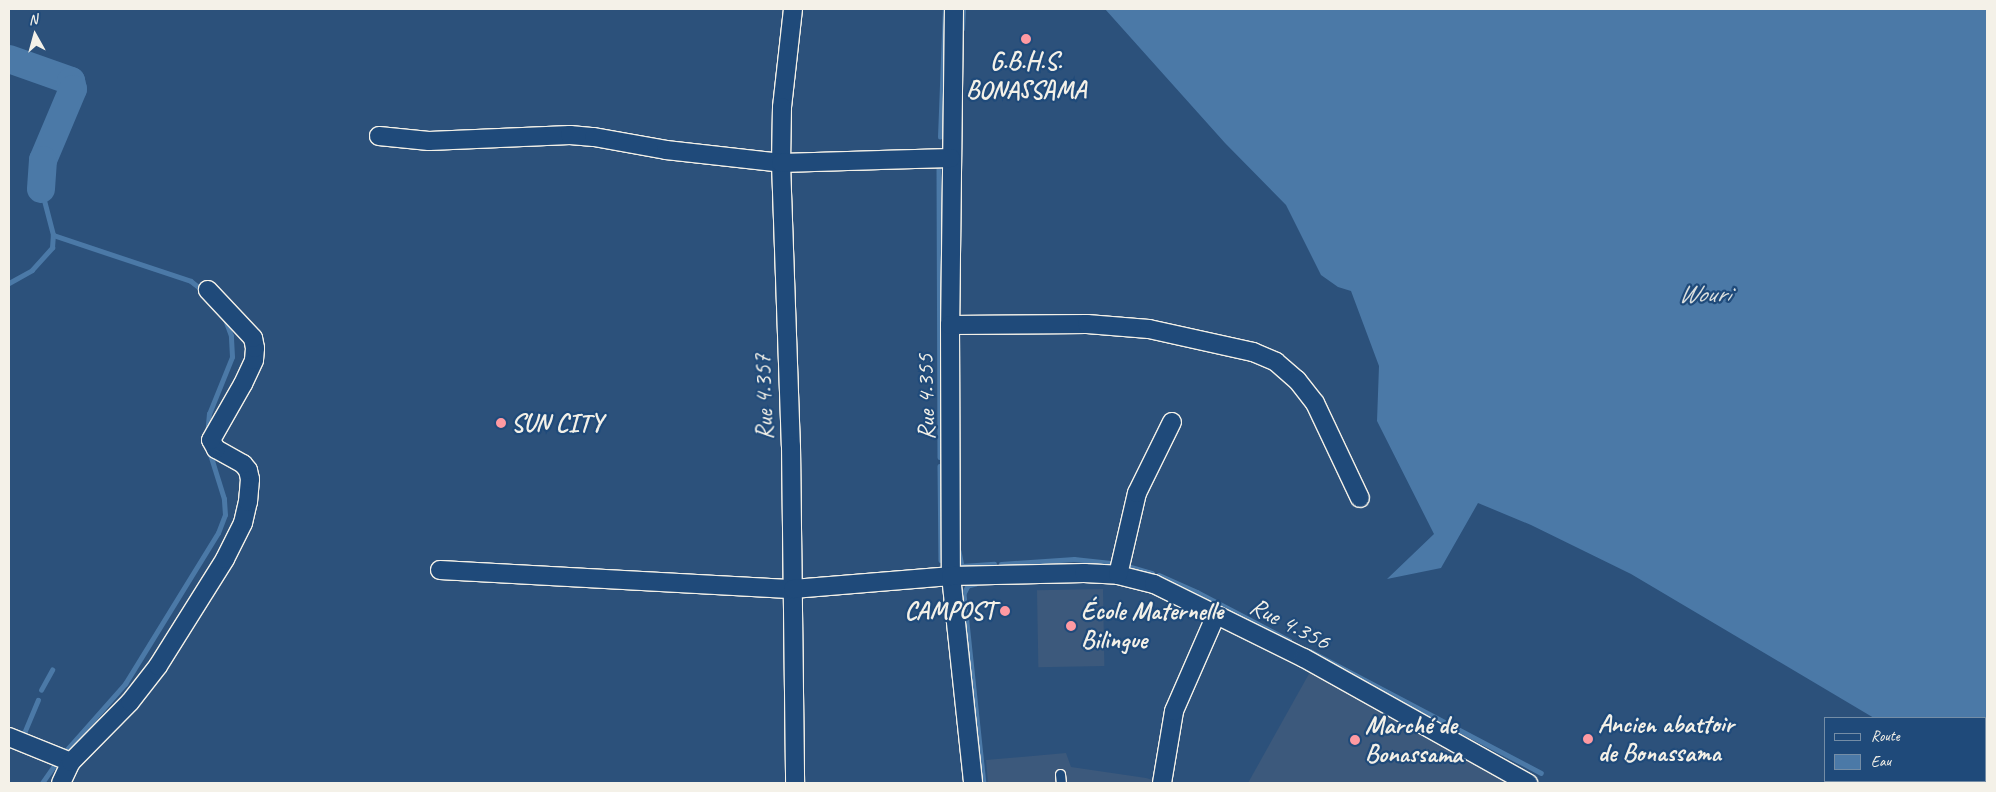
<!DOCTYPE html>
<html>
<head>
<meta charset="utf-8">
<style>
	body { margin:0 }
	#map { position:relative; width:1996px; height:792px; overflow:hidden; background:#2c517b; font-family:Caveat,sans-serif }
	div>[style] { position:absolute }
	.built>* { inset:0; background:#3c597c; transform-origin:0 0 }
	.water>* { inset:0; background:#4b79a7 }
	.stream>* { height:4.5px; margin:-2.25px; padding:0 2.25px; transform-origin:2.25px; border-radius:2.25px; background:#4b79a7 }
	.river>* { height:28px; margin:-14px; padding:0 14px; transform-origin:14px; border-radius:14px; background:#4b79a7 }
	.roads { filter:drop-shadow(1px 0 #f4f1e8) drop-shadow(-1px 0 #f4f1e8) drop-shadow(0 1px #f4f1e8) drop-shadow(0 -1px #f4f1e8) }
	.service>* { height:9px; margin:-4.5px; padding:0 4.5px; transform-origin:4.5px; border-radius:4.5px; background:#1f4a7a }
	.minor>* { height:18px; margin:-9px; padding:0 9px; transform-origin:9px; border-radius:9px; background:#1f4a7a }
	.dots>* { width:14px; height:14px; translate:-50% -50%; box-sizing:border-box; border:2px solid #1f4a7a; border-radius:50% }
	span { translate:-50% -50%; white-space:nowrap; text-align:center; line-height:1.15; -webkit-text-stroke:4.5px #1f4a7a; paint-order:stroke }
	.poi-label { font-size:25px; color:#f4f1e8; font-weight:700 }
	.left { translate:0 -50%; text-align:left }
	.right { translate:-100% -50%; text-align:right }
	.street-label { font-size:25px; color:#f4f1e8 }
	.water-label { font-size:26px; color:#dbdfde; font-style:italic }
	.frame { position:absolute; inset:0; border:10px solid #f4f1e8; pointer-events:none }
	.legend { position:absolute; left:1824px; top:717px; width:162px; height:65px; box-sizing:border-box; background:#1f4a7a; border:1px solid #748da6; margin:0; padding:6px 9px; list-style:none; font-size:15px; color:#f4f1e8 }
	.legend li { display:flex; align-items:center; gap:10px; height:25px }
	.legend b { width:25px; border:1px solid #748da6 }
	.north { position:absolute; left:10px; top:10px; width:50px; height:50px; -webkit-text-stroke:4px #1f4a7a; paint-order:stroke; rotate:353deg; font-size:14px; font-weight:700; line-height:20px; text-align:center; color:#f4f1e8 }
	.north::after { content:''; display:block; margin:auto; width:18px; height:22px; background:#f4f1e8; clip-path:polygon(50% 0,100% 100%,50% 72%,0 100%) }
</style>
</head>
<body>
<div id="map">
	<div class="built">
		<div style="left:1103px;top:589px;width:77px;height:66px;rotate:89deg"></div>
		<div style="clip-path:polygon(1310px 672px,1499px 772px,1505px 783px,1248px 783px)"></div>
		<div style="clip-path:polygon(1066px 753px,1071px 767px,1146px 778px,1153px 780px,1153px 783px,988px 783px,986px 760px)"></div>
	</div>
	<div class="water">
		<div style="clip-path:polygon(1105px 9px,1987px 9px,1987px 783px,1971px 783px,1967px 781px,1985px 781px,1985px 718px,1874px 718px,1631px 574px,1531px 525px,1478px 503px,1441px 568px,1387px 579px,1434px 534px,1377px 421px,1379px 366px,1351px 291px,1338px 287px,1321px 275px,1286px 205px,1225px 143px)"></div>
	</div>
	<div class="stream">
		<div style="left:962px;top:29px;width:19px;rotate:-87deg"></div>
		<div style="left:940px;top:137px;width:128px;rotate:-87.8deg"></div>
		<div style="left:939px;top:165px;width:292px;rotate:89.8deg"></div>
		<div style="left:53px;top:235px;width:145px;rotate:18.4deg"></div>
		<div style="left:191px;top:281px;width:16px;rotate:38deg"></div>
		<div style="left:9px;top:283px;width:26px;rotate:-29deg"></div>
		<div style="left:32px;top:270px;width:30px;rotate:-48deg"></div>
		<div style="left:52px;top:248px;width:13px;rotate:-86deg"></div>
		<div style="left:53px;top:235px;width:48px;rotate:-104.6deg"></div>
		<div style="left:207px;top:436px;width:22px;rotate:-85deg"></div>
		<div style="left:209px;top:414px;width:61px;rotate:-68deg"></div>
		<div style="left:232px;top:357px;width:21px;rotate:-93deg"></div>
		<div style="left:231px;top:336px;width:20px;rotate:-110deg"></div>
		<div style="left:940px;top:466px;width:94px;rotate:89.4deg"></div>
		<div style="left:959px;top:551px;width:15px;rotate:79deg"></div>
		<div style="left:962px;top:566px;width:32px;rotate:-4deg"></div>
		<div style="left:1001px;top:564px;width:73px;rotate:-3.9deg"></div>
		<div style="left:1074px;top:559px;width:39px;rotate:6deg"></div>
		<div style="left:1124px;top:565px;width:29px;rotate:16deg"></div>
		<div style="left:1159px;top:575px;width:42px;rotate:24.1deg"></div>
		<div style="left:1197px;top:592px;width:104px;rotate:27.6deg"></div>
		<div style="left:976px;top:584px;width:8px;rotate:166deg"></div>
		<div style="left:968px;top:586px;width:9px;rotate:117deg"></div>
		<div style="left:964px;top:594px;width:190px;rotate:84deg"></div>
		<div style="left:1310px;top:651px;width:261px;rotate:27.8deg"></div>
		<div style="left:41px;top:690px;width:23px;rotate:-61deg"></div>
		<div style="left:22px;top:738px;width:41px;rotate:-67.2deg"></div>
		<div style="left:63px;top:754px;width:94px;rotate:-48.5deg"></div>
		<div style="left:125px;top:684px;width:177px;rotate:-58.4deg"></div>
		<div style="left:218px;top:533px;width:19px;rotate:-69deg"></div>
		<div style="left:225px;top:515px;width:16px;rotate:-94deg"></div>
		<div style="left:224px;top:499px;width:50px;rotate:-107.4deg"></div>
		<div style="left:42px;top:783px;width:28px;rotate:-55deg"></div>
	</div>
	<div class="river">
		<div style="left:9px;top:59px;width:66px;rotate:19.5deg"></div>
		<div style="left:71px;top:81px;width:8px;rotate:76deg"></div>
		<div style="left:73px;top:89px;width:77px;rotate:112.9deg"></div>
		<div style="left:43px;top:160px;width:29px;rotate:94deg"></div>
	</div>
	<div class="roads">
		<div class="service">
			<div style="left:1060px;top:774px;width:9px;rotate:84deg"></div>
		</div>
		<div class="minor">
			<div style="left:793px;top:9px;width:99px;rotate:96.4deg"></div>
			<div style="left:782px;top:107px;width:56px;rotate:91deg"></div>
			<div style="left:781px;top:163px;width:283px;rotate:88deg"></div>
			<div style="left:791px;top:446px;width:337px;rotate:89.3deg"></div>
			<div style="left:954px;top:9px;width:316px;rotate:90.7deg"></div>
			<div style="left:950px;top:325px;width:251px;rotate:89.8deg"></div>
			<div style="left:951px;top:576px;width:208px;rotate:83.9deg"></div>
			<div style="left:379px;top:136px;width:50px;rotate:5.7deg"></div>
			<div style="left:429px;top:141px;width:141px;rotate:-2.4deg"></div>
			<div style="left:570px;top:135px;width:24px;rotate:5deg"></div>
			<div style="left:594px;top:137px;width:73px;rotate:10.2deg"></div>
			<div style="left:666px;top:150px;width:116px;rotate:6.4deg"></div>
			<div style="left:781px;top:163px;width:170px;rotate:-1.7deg"></div>
			<div style="left:950px;top:325px;width:137px;rotate:-0.4deg"></div>
			<div style="left:1087px;top:324px;width:62px;rotate:4.6deg"></div>
			<div style="left:1149px;top:329px;width:107px;rotate:12.5deg"></div>
			<div style="left:1253px;top:352px;width:25px;rotate:23deg"></div>
			<div style="left:1276px;top:362px;width:28px;rotate:41deg"></div>
			<div style="left:1297px;top:380px;width:29px;rotate:52deg"></div>
			<div style="left:1315px;top:403px;width:105px;rotate:64.7deg"></div>
			<div style="left:440px;top:570px;width:354px;rotate:3.1deg"></div>
			<div style="left:793px;top:589px;width:159px;rotate:-4.7deg"></div>
			<div style="left:951px;top:576px;width:133px;rotate:-1.3deg"></div>
			<div style="left:1084px;top:573px;width:34px;rotate:3deg"></div>
			<div style="left:1118px;top:575px;width:37px;rotate:14deg"></div>
			<div style="left:1154px;top:584px;width:167px;rotate:26.3deg"></div>
			<div style="left:1304px;top:658px;width:257px;rotate:29.2deg"></div>
			<div style="left:1118px;top:575px;width:84px;rotate:-77deg"></div>
			<div style="left:1137px;top:493px;width:79px;rotate:-63.8deg"></div>
			<div style="left:9px;top:737px;width:67px;rotate:22deg"></div>
			<div style="left:61px;top:783px;width:23px;rotate:-65deg"></div>
			<div style="left:71px;top:762px;width:84px;rotate:-45.5deg"></div>
			<div style="left:130px;top:702px;width:46px;rotate:-52.1deg"></div>
			<div style="left:158px;top:666px;width:126px;rotate:-57.9deg"></div>
			<div style="left:225px;top:559px;width:40px;rotate:-63.4deg"></div>
			<div style="left:243px;top:523px;width:22px;rotate:-77deg"></div>
			<div style="left:248px;top:502px;width:23px;rotate:-85deg"></div>
			<div style="left:250px;top:479px;width:9px;rotate:-103deg"></div>
			<div style="left:248px;top:470px;width:8px;rotate:-130deg"></div>
			<div style="left:243px;top:464px;width:31px;rotate:-151deg"></div>
			<div style="left:216px;top:449px;width:10px;rotate:-119deg"></div>
			<div style="left:211px;top:440px;width:64px;rotate:-60.3deg"></div>
			<div style="left:243px;top:384px;width:26px;rotate:-65deg"></div>
			<div style="left:254px;top:360px;width:12px;rotate:-85deg"></div>
			<div style="left:255px;top:348px;width:10px;rotate:-101deg"></div>
			<div style="left:253px;top:338px;width:66px;rotate:-133.2deg"></div>
			<div style="left:1162px;top:783px;width:73px;rotate:-80.5deg"></div>
			<div style="left:1174px;top:711px;width:105px;rotate:-66.4deg"></div>
		</div>
	</div>
	<div class="dots">
		<div style="left:1026px;top:39px;background:#ff9aa2"></div>
		<div style="left:501px;top:423px;background:#ff9aa2"></div>
		<div style="left:1005px;top:611px;background:#ff9aa2"></div>
		<div style="left:1071px;top:626px;background:#ff9aa2"></div>
		<div style="left:1588px;top:739px;background:#ff9aa2"></div>
		<div style="left:1355px;top:740px;background:#ff9aa2"></div>
	</div>
	<div class="poi-label">
		<span style="left:1026px;top:76px">G.B.H.S.<br>BONASSAMA</span>
		<span class="left" style="left:511px;top:423px">SUN CITY</span>
		<span class="right" style="left:995px;top:611px">CAMPOST</span>
		<span class="left" style="left:1081px;top:626px">École Maternelle<br>Bilingue</span>
		<span class="left" style="left:1598px;top:739px">Ancien abattoir<br>de Bonassama</span>
		<span class="left" style="left:1365px;top:740px">Marché de<br>Bonassama</span>
	</div>
	<div class="street-label">
		<span style="left:764px;top:397px;rotate:-92deg">Rue 4.357</span>
		<span style="left:926px;top:397px;rotate:-91deg">Rue 4.355</span>
		<span style="left:1290px;top:624px;rotate:27deg">Rue 4.356</span>
	</div>
	<div class="water-label">
		<span style="left:1704px;top:294px">Wouri</span>
	</div>
	<div class="frame"></div>
	<ul class="legend">
	<li><b style="height:6px;background:#1f4a7a"></b>Route</li>
	<li><b style="height:14px;background:#4b79a7"></b>Eau</li>
	</ul>
	<div class="north">N</div>
</div>
</body>
</html>
